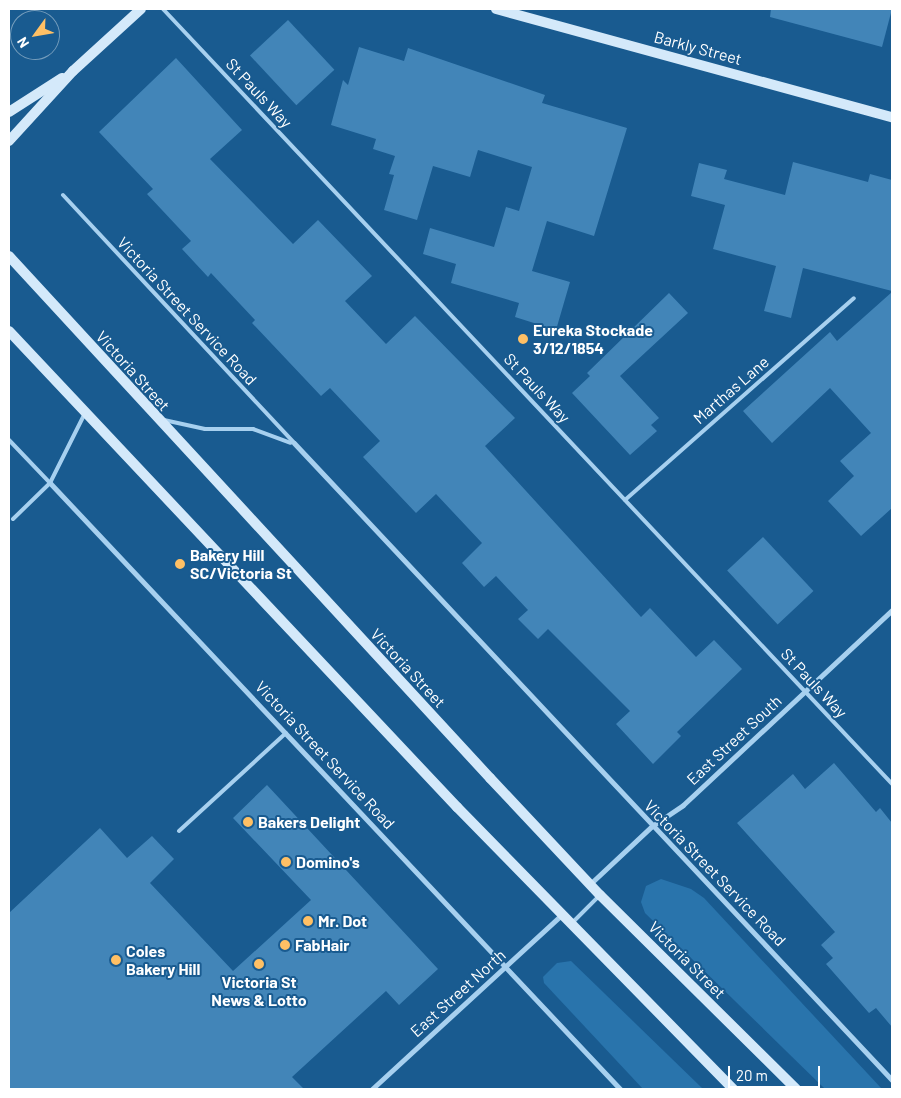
<!DOCTYPE html>
<html>
<head>
<meta charset="utf-8">
<style>
	body { margin:0 }
	#map { position:relative; width:901px; height:1098px; overflow:hidden; background:#195b90; font-family:Barlow,sans-serif }
	div>[style] { position:absolute }
	.green>* { inset:0; background:#2974ac }
	.building>* { inset:0; background:#4285b8; transform-origin:0 0 }
	.lane>* { height:4px; margin:-2px; padding:0 2px; transform-origin:2px; border-radius:2px; background:#a7d0ef }
	.street>* { height:5px; margin:-2.5px; padding:0 2.5px; transform-origin:2.5px; border-radius:2.5px; background:#a7d0ef }
	.secondary>* { height:10px; margin:-5px; padding:0 5px; transform-origin:5px; border-radius:5px; background:#d4e9fa }
	.dots>* { width:14px; height:14px; translate:-50% -50%; box-sizing:border-box; border:2px solid #195b90; border-radius:50% }
	span { translate:-50% -50%; white-space:nowrap; text-align:center; line-height:1.15; -webkit-text-stroke:4px #195b90; paint-order:stroke }
	.street-label { font-size:16px; color:#fff }
	.poi-label { font-size:16px; color:#fff; font-weight:700 }
	.left { translate:0 -50%; text-align:left }
	.frame { position:absolute; inset:0; border:10px solid #fff; pointer-events:none }
	.north { position:absolute; left:10px; top:10px; width:50px; height:50px; box-sizing:border-box; background:#195b90; border:1px solid #759dbc; border-radius:50%; rotate:238deg; font-size:14px; font-weight:700; line-height:20px; text-align:center; color:#fff }
	.north::after { content:''; display:block; margin:auto; width:18px; height:22px; background:#ffc065; clip-path:polygon(50% 0,100% 100%,50% 72%,0 100%) }
	.scale { position:absolute; left:728px; top:1066px; width:92px; height:22px; box-sizing:border-box; border:2px solid #fff; border-top:0; padding-left:6px; font-size:15px; line-height:18px; white-space:nowrap; color:#fff; -webkit-text-stroke:4px #195b90; paint-order:stroke }
</style>
</head>
<body>
<div id="map">
	<div class="green">
		<div style="clip-path:polygon(661px 879px,691px 889px,704px 898px,882px 1089px,825px 1089px,645px 913px,641px 902px,646px 886px)"></div>
		<div style="clip-path:polygon(571px 961px,703px 1089px,643px 1089px,544px 983px,543px 977px,557px 963px)"></div>
	</div>
	<div class="building">
		<div style="clip-path:polygon(771px 9px,892px 9px,882px 47px,770px 17px)"></div>
		<div style="left:288px;top:20px;width:68px;height:52px;rotate:47deg"></div>
		<div style="clip-path:polygon(359px 47px,404px 61px,408px 48px,545px 95px,542px 103px,627px 128px,594px 236px,547px 221px,532px 271px,570px 282px,556px 330px,515px 317px,519px 303px,451px 283px,456px 264px,423px 254px,430px 228px,494px 247px,506px 207px,519px 211px,532px 167px,478px 150px,470px 177px,433px 166px,417px 220px,384px 210px,394px 175px,389px 174px,395px 156px,373px 149px,376px 139px,331px 125px,343px 80px,348px 85px)"></div>
		<div style="clip-path:polygon(176px 58px,242px 130px,210px 159px,293px 244px,318px 220px,372px 276px,345px 301px,386px 344px,415px 316px,515px 418px,485px 446px,641px 617px,650px 608px,696px 657px,714px 640px,742px 669px,677px 732px,681px 736px,653px 764px,616px 724px,630px 711px,548px 629px,538px 639px,518px 619px,528px 610px,496px 576px,484px 587px,462px 563px,482px 543px,436px 494px,416px 513px,363px 457px,380px 441px,330px 388px,321px 396px,252px 323px,255px 320px,211px 273px,208px 277px,182px 249px,191px 241px,147px 194px,153px 189px,99px 132px)"></div>
		<div style="clip-path:polygon(793px 162px,868px 182px,870px 174px,892px 180px,892px 291px,803px 268px,791px 318px,764px 311px,776px 266px,713px 249px,725px 205px,691px 196px,699px 163px,727px 170px,724px 179px,785px 195px)"></div>
		<div style="clip-path:polygon(892px 292px,892px 508px,861px 536px,828px 501px,854px 476px,840px 461px,871px 433px,830px 388px,772px 443px,743px 411px,830px 332px,837px 341px)"></div>
		<div style="clip-path:polygon(669px 293px,688px 313px,620px 376px,659px 418px,651px 425px,657px 431px,630px 455px,572px 393px,590px 376px,587px 373px)"></div>
		<div style="left:763px;top:537px;width:74px;height:49px;rotate:47deg"></div>
		<div style="clip-path:polygon(834px 763px,876px 812px,880px 808px,892px 823px,892px 1027px,876px 1008px,869px 1013px,826px 964px,833px 958px,821px 945px,835px 932px,737px 823px,793px 774px,805px 789px)"></div>
		<div style="clip-path:polygon(267px 785px,438px 969px,399px 1005px,386px 991px,292px 1077px,304px 1089px,9px 1089px,9px 913px,100px 828px,127px 858px,152px 836px,174px 859px,150px 883px,233px 971px,311px 900px,233px 818px)"></div>
	</div>
	<div class="lane">
		<div style="left:163px;top:9px;width:1064px;rotate:46.75deg"></div>
		<div style="left:63px;top:195px;width:339px;rotate:47deg"></div>
		<div style="left:164px;top:420px;width:42px;rotate:12.4deg"></div>
		<div style="left:205px;top:429px;width:48px"></div>
		<div style="left:253px;top:429px;width:40px;rotate:20.2deg"></div>
		<div style="left:9px;top:440px;width:59px;rotate:46.4deg"></div>
		<div style="left:625px;top:500px;width:305px;rotate:-41.4deg"></div>
		<div style="left:13px;top:519px;width:52px;rotate:-44.2deg"></div>
		<div style="left:50px;top:483px;width:78px;rotate:-63.4deg"></div>
		<div style="left:179px;top:831px;width:145px;rotate:-42.5deg"></div>
		<div style="left:572px;top:923px;width:38px;rotate:-45deg"></div>
	</div>
	<div class="street">
		<div style="left:294px;top:443px;width:874px;rotate:46.81deg"></div>
		<div style="left:50px;top:483px;width:832px;rotate:46.75deg"></div>
		<div style="left:590px;top:884px;width:85px;rotate:-43.1deg"></div>
		<div style="left:652px;top:826px;width:37px;rotate:-34deg"></div>
		<div style="left:683px;top:805px;width:286px;rotate:-43deg"></div>
		<div style="left:372px;top:1089px;width:257px;rotate:-42.6deg"></div>
	</div>
	<div class="secondary">
		<div style="left:496px;top:9px;width:410px;rotate:15.3deg"></div>
		<div style="left:9px;top:112px;width:63px;rotate:-32.7deg"></div>
		<div style="left:9px;top:141px;width:95px;rotate:-47.6deg"></div>
		<div style="left:73px;top:71px;width:92px;rotate:-42.4deg"></div>
		<div style="left:9px;top:256px;width:710px;rotate:47.34deg"></div>
		<div style="left:490px;top:778px;width:161px;rotate:46.8deg"></div>
		<div style="left:600px;top:895px;width:276px;rotate:44.7deg"></div>
		<div style="left:9px;top:331px;width:654px;rotate:46.74deg"></div>
		<div style="left:457px;top:807px;width:395px;rotate:45.6deg"></div>
	</div>
	<div class="dots">
		<div style="left:523px;top:339px;background:#ffc065"></div>
		<div style="left:180px;top:564px;background:#ffc065"></div>
		<div style="left:248px;top:822px;background:#ffc065"></div>
		<div style="left:286px;top:862px;background:#ffc065"></div>
		<div style="left:308px;top:921px;background:#ffc065"></div>
		<div style="left:285px;top:945px;background:#ffc065"></div>
		<div style="left:116px;top:960px;background:#ffc065"></div>
		<div style="left:259px;top:964px;background:#ffc065"></div>
	</div>
	<div class="street-label">
		<span style="left:698px;top:48px;rotate:15deg">Barkly Street</span>
		<span style="left:259px;top:93px;rotate:47deg">St Pauls Way</span>
		<span style="left:187px;top:311px;rotate:47deg">Victoria Street Service Road</span>
		<span style="left:133px;top:371px;rotate:48deg">Victoria Street</span>
		<span style="left:537px;top:388px;rotate:47deg">St Pauls Way</span>
		<span style="left:731px;top:390px;rotate:-41deg">Marthas Lane</span>
		<span style="left:408px;top:668px;rotate:47deg">Victoria Street</span>
		<span style="left:814px;top:683px;rotate:47deg">St Pauls Way</span>
		<span style="left:734px;top:740px;rotate:-43deg">East Street South</span>
		<span style="left:325px;top:755px;rotate:47deg">Victoria Street Service Road</span>
		<span style="left:715px;top:873px;rotate:46deg">Victoria Street Service Road</span>
		<span style="left:687px;top:960px;rotate:45deg">Victoria Street</span>
		<span style="left:458px;top:993px;rotate:-42deg">East Street North</span>
	</div>
	<div class="poi-label">
		<span class="left" style="left:533px;top:339px">Eureka Stockade<br>3/12/1854</span>
		<span class="left" style="left:190px;top:564px">Bakery Hill<br>SC/Victoria St</span>
		<span class="left" style="left:258px;top:822px">Bakers Delight</span>
		<span class="left" style="left:296px;top:862px">Domino's</span>
		<span class="left" style="left:318px;top:921px">Mr. Dot</span>
		<span class="left" style="left:295px;top:945px">FabHair</span>
		<span class="left" style="left:126px;top:960px">Coles<br>Bakery Hill</span>
		<span style="left:259px;top:991px">Victoria St<br>News &amp; Lotto</span>
	</div>
	<div class="frame"></div>
	<div class="north">N</div>
	<div class="scale">20 m</div>
</div>
</body>
</html>
